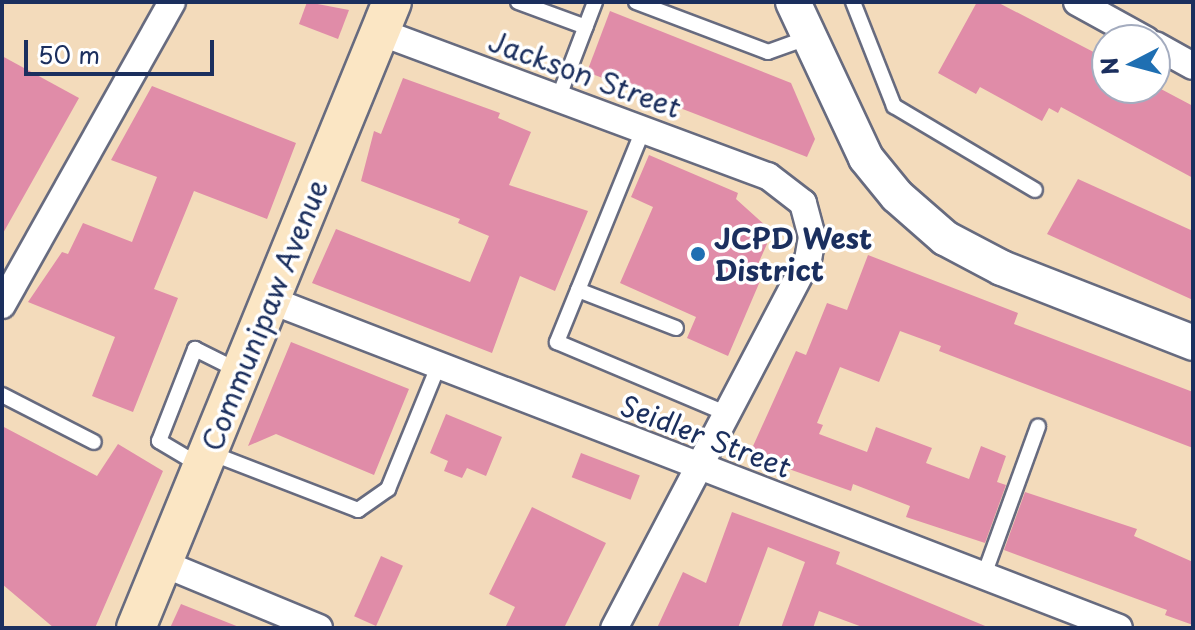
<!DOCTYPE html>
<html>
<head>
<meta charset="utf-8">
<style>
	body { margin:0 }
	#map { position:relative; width:1195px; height:630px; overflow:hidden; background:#f3dbbb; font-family:"Playpen Sans",sans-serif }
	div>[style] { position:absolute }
	.building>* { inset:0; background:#e08ca8; transform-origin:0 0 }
	.roads { filter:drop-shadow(2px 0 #676b7f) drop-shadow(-2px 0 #676b7f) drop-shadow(0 2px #676b7f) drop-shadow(0 -2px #676b7f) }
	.service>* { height:14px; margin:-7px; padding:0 7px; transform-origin:7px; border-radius:7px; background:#fff }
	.minor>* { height:26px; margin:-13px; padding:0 13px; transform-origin:13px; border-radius:13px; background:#fff }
	.tertiary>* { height:34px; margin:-17px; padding:0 17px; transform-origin:17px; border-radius:17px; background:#fff }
	.secondary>* { height:38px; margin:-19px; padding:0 19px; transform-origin:19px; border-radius:19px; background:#fbe6c4 }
	.dots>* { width:22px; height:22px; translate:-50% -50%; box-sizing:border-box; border:4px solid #fff; border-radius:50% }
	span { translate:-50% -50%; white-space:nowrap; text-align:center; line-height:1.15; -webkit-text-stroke:7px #fff; paint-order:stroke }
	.street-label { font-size:28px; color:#1b2f5e }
	.poi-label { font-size:28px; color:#1b2f5e; font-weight:700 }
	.left { translate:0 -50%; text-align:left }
	.frame { position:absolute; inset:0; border:4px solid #1b2f5e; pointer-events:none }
	.north { position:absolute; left:1091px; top:24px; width:80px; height:80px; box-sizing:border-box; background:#fff; border:2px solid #a4acbf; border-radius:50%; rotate:264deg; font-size:22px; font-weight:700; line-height:32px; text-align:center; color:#1b2f5e }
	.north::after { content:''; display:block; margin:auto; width:28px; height:36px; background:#1f6fb2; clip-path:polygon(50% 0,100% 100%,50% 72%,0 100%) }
	.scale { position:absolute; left:24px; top:40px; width:190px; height:36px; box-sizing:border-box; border:4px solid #1b2f5e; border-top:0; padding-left:10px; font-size:24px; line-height:28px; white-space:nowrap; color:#1b2f5e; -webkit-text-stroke:6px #fff; paint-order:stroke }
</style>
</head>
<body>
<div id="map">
	<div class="building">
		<div style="clip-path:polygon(307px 2px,349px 10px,338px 39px,299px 24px)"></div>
		<div style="clip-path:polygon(977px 2px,997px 2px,1107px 59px,1107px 88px,1159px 88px,1193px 106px,1193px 178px,1061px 107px,1058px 113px,1049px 108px,1042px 121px,980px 87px,976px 94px,938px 73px)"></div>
		<div style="clip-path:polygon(610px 11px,791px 83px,815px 139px,807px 157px,587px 72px)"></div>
		<div style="clip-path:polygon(2px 56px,79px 98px,2px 235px)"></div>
		<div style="clip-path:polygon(403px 78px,500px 113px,498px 118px,531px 132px,509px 185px,588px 211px,555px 291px,520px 276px,492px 353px,312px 283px,336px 229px,470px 282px,489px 236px,458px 223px,460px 219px,361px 181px,374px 131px,381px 134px)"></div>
		<div style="clip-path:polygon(152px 86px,296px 143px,267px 219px,194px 191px,154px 289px,178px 298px,133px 412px,92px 396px,115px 337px,28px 302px,62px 252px,68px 254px,83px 223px,132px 242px,157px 177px,111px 160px)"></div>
		<div style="clip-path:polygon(649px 155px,738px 193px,736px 199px,766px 226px,767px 244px,758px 264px,766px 267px,728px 356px,687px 338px,696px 317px,620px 283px,653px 207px,631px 197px)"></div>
		<div style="clip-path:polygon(1078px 179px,1193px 231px,1193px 300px,1047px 234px)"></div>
		<div style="clip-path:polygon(868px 255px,1018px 313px,1014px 324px,1193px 392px,1193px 448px,939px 351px,941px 346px,900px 331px,879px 382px,840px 367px,817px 423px,823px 425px,819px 434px,867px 452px,876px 427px,932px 448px,926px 463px,969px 479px,981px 446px,1006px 456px,997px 482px,1006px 485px,985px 543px,906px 517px,910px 506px,853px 484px,851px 491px,749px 455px,796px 351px,806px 355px,827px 303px,847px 310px)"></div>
		<div style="clip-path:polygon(291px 342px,409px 389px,374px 475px,276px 434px,248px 446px)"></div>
		<div style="clip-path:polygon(446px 414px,502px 437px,486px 476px,467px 468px,462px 478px,444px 471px,448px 461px,430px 453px)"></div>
		<div style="clip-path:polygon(2px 426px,97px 476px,118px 444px,163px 471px,95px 628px,54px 628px,2px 584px)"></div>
		<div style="left:581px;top:453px;width:63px;height:26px;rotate:21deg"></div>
		<div style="clip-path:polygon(1025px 492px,1137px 529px,1134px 536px,1193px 562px,1193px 625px,1165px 615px,1167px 610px,1004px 550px)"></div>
		<div style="clip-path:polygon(532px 507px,606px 543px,564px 628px,505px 628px,515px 607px,489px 594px)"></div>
		<div style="clip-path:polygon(732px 512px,840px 552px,836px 564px,990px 628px,865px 628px,819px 611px,813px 628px,781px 628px,805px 562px,768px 547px,738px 628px,657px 628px,683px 572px,706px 583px)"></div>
		<div style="left:381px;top:556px;width:24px;height:66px;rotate:24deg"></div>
		<div style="clip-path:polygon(181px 604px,239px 627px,239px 628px,170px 628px)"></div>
	</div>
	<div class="roads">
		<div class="service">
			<div style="left:518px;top:2px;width:72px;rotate:20.2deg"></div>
			<div style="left:636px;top:2px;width:141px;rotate:20.7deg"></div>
			<div style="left:768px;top:52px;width:41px;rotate:-19.7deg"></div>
			<div style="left:853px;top:2px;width:112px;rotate:68.5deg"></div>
			<div style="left:894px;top:106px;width:164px;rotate:30.8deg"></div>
			<div style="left:558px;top:99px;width:104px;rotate:-69.1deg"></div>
			<div style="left:643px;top:130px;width:229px;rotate:112.1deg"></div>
			<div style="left:557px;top:342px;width:182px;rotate:22.9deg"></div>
			<div style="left:578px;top:290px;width:105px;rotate:21.2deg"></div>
			<div style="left:2px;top:395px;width:103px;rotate:27.1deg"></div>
			<div style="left:208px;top:452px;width:161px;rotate:21.1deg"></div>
			<div style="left:358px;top:510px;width:37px;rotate:-35deg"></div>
			<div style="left:388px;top:489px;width:135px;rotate:-67.8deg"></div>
			<div style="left:201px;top:466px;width:49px;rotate:-149.2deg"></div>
			<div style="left:159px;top:441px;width:99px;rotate:-68.6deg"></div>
			<div style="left:195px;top:349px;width:51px;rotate:26.6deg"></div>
			<div style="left:984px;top:575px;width:158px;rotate:-70deg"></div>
		</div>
		<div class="minor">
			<div style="left:1077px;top:2px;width:79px;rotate:28.8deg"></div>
			<div style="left:380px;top:32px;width:414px;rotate:20.4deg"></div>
			<div style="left:768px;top:176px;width:44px;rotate:37.6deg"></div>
			<div style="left:803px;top:203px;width:35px;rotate:75deg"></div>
			<div style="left:812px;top:237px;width:22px;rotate:100deg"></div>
			<div style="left:808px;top:259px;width:417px;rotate:117.7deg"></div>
			<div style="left:1155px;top:45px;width:43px;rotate:28.9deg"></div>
			<div style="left:270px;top:300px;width:910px;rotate:21.12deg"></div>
			<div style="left:2px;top:305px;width:347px;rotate:-60.7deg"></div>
			<div style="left:162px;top:563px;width:170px;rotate:22.5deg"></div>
		</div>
		<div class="tertiary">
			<div style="left:793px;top:2px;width:172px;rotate:64.9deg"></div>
			<div style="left:866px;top:158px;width:49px;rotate:50.8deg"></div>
			<div style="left:897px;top:196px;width:64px;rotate:41.2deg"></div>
			<div style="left:945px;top:238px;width:64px;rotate:27.8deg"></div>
			<div style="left:1002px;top:268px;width:205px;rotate:21.4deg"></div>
		</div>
		<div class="secondary">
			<div style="left:136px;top:628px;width:676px;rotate:-67.76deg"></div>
		</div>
	</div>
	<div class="dots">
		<div style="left:698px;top:254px;background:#1f6fb2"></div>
	</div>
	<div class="street-label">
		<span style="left:585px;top:74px;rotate:20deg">Jackson Street</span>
		<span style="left:264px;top:315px;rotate:-68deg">Communipaw Avenue</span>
		<span style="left:706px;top:436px;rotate:21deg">Seidler Street</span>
	</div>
	<div class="poi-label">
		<span class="left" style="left:714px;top:254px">JCPD West<br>District</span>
	</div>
	<div class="frame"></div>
	<div class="north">N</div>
	<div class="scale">50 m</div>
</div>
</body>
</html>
